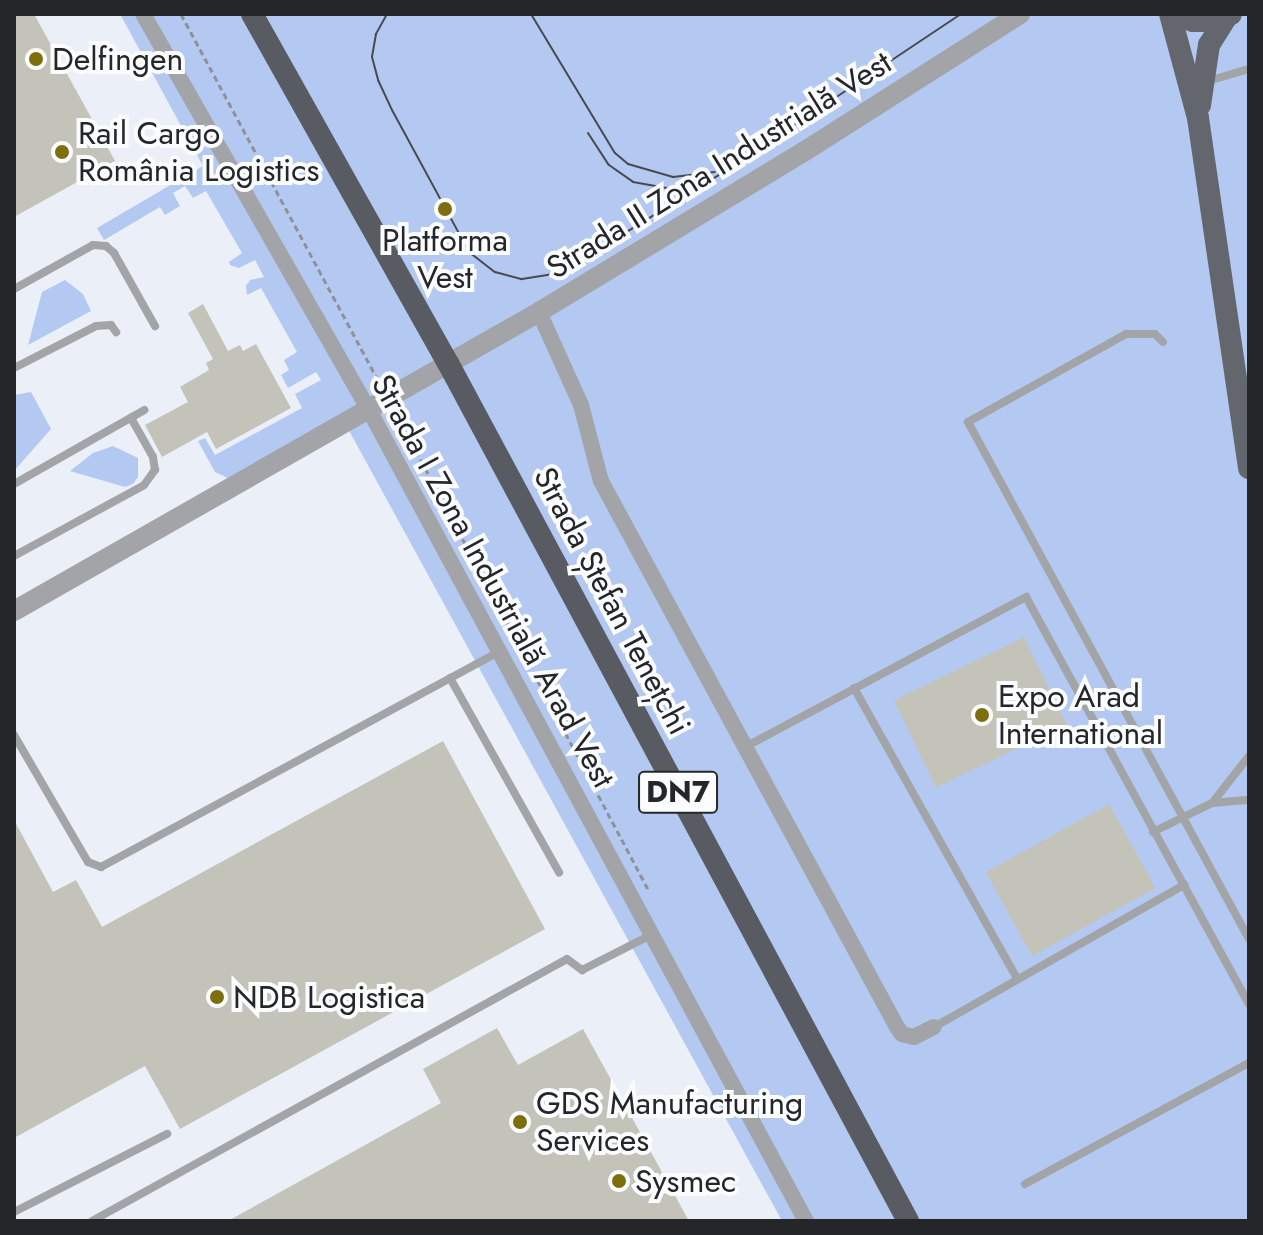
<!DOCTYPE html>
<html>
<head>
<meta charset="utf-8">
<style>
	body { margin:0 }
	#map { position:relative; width:1263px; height:1235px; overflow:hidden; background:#eaeff8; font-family:Jost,sans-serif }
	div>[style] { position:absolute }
	.green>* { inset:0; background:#b4c9f2 }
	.building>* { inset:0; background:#c4c3b9; transform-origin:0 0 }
	.path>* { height:3px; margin-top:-1.5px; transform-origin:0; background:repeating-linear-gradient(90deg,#8e9198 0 6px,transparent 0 10px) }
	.service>* { height:8px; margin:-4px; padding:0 4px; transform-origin:4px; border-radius:4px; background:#a2a4a8 }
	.minor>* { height:16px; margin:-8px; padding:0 8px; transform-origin:8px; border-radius:8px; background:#a2a4a8 }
	.tertiary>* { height:20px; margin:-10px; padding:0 10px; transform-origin:10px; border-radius:10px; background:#a2a4a8 }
	.primary>* { height:22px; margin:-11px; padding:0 11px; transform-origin:11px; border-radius:11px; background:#63666d }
	.trunk>* { height:22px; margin:-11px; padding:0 11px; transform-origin:11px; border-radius:11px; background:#585c62 }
	.tram>* { height:2px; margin:-1px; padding:0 1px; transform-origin:1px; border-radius:1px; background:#474a4e }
	.dots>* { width:22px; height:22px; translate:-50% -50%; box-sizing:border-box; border:4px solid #fbfcfe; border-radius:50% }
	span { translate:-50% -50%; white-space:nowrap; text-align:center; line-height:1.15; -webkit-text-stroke:8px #fbfcfe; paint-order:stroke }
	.shield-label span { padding:2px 6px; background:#fbfcfe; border:2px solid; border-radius:6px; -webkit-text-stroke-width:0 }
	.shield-label { font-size:30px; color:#242629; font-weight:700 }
	.poi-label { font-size:32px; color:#242629 }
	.left { translate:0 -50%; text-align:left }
	.street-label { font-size:32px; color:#242629 }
	.frame { position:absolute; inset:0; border:16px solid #242629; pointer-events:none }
</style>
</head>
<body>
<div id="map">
	<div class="green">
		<div style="clip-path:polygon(120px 14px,1249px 14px,1249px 1221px,782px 1221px,341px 416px,230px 479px,215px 472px,198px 441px,205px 438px,215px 455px,302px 408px,295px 394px,321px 380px,316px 372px,288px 388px,281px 375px,289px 370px,284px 360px,297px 352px,261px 288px,247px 295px,246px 286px,250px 280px,264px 277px,255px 260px,239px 268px,230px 265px,229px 262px,242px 253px,206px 191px,193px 198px,185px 186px,173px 193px,180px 206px,165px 215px,160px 207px,104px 240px,97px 228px,203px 166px)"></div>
		<div style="clip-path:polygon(65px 280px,83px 294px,91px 311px,28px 345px,42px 292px)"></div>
		<div style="clip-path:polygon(31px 392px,51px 429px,14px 471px,14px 395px)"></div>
		<div style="clip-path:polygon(113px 446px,138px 458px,138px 477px,133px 484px,125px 487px,70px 471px,93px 453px)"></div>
	</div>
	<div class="building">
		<div style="clip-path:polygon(14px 14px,34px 14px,115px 161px,14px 217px)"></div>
		<div style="clip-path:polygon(203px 304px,228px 351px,240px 345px,243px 351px,256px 344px,291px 408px,216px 449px,207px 432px,162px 457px,145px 425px,188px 402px,180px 387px,209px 370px,206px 363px,213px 359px,188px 313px)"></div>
		<div style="left:1024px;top:637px;width:97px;height:145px;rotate:64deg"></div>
		<div style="clip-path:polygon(443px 741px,545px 929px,180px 1129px,145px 1066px,14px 1138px,14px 820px,53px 892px,76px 880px,102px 927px)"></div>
		<div style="left:1109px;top:804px;width:96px;height:141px;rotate:61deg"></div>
		<div style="clip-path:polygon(497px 1028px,518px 1065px,583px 1029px,689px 1221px,228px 1221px,441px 1103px,423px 1069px)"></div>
	</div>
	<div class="path">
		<div style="left:181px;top:14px;width:419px;rotate:61.7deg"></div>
		<div style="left:397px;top:415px;width:536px;rotate:62.1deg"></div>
	</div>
	<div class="service">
		<div style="left:1208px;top:81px;width:43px;rotate:-16.3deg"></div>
		<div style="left:14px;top:289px;width:90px;rotate:-29.1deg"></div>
		<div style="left:93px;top:245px;width:13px;rotate:4deg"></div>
		<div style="left:106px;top:246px;width:11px;rotate:41deg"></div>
		<div style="left:114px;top:253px;width:84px;rotate:60.7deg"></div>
		<div style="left:1163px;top:342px;width:11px;rotate:-135deg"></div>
		<div style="left:1155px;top:334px;width:29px;rotate:180deg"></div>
		<div style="left:1126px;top:334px;width:181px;rotate:150.9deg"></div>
		<div style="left:968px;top:422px;width:588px;rotate:61.48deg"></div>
		<div style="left:14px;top:368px;width:92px;rotate:-27.1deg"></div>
		<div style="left:96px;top:326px;width:15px;rotate:-4deg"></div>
		<div style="left:111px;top:325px;width:9px;rotate:54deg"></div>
		<div style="left:14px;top:484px;width:150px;rotate:-29.6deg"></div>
		<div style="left:14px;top:556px;width:148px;rotate:-28.6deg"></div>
		<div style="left:144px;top:485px;width:19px;rotate:-54deg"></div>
		<div style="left:155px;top:470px;width:13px;rotate:-99deg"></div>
		<div style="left:153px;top:457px;width:45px;rotate:-119.4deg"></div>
		<div style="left:450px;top:678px;width:223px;rotate:60.7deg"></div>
		<div style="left:854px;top:688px;width:334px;rotate:60.7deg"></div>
		<div style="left:14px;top:735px;width:147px;rotate:59.8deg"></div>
		<div style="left:88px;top:862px;width:14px;rotate:21deg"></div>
		<div style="left:101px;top:867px;width:454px;rotate:-28.4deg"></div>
		<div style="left:745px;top:747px;width:319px;rotate:-28.1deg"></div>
		<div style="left:1026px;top:597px;width:464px;rotate:61.3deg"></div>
		<div style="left:1213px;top:802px;width:58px;rotate:-52deg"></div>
		<div style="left:1153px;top:832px;width:66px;rotate:-26.2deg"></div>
		<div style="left:1212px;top:803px;width:37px;rotate:-5deg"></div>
		<div style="left:934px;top:1027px;width:288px;rotate:-29.6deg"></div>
		<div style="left:1025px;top:1184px;width:255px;rotate:-28.4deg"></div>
		<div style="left:14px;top:1212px;width:172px;rotate:-27deg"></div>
		<div style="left:92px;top:1221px;width:542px;rotate:-28.88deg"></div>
		<div style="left:567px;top:959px;width:19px;rotate:36deg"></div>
		<div style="left:582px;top:970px;width:77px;rotate:-26.9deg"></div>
	</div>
	<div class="minor">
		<div style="left:143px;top:14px;width:454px;rotate:60.3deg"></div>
		<div style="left:368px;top:408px;width:923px;rotate:61.69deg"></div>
		<div style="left:539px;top:312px;width:102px;rotate:65.7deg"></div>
		<div style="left:581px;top:405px;width:79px;rotate:75.3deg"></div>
		<div style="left:601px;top:481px;width:621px;rotate:61.54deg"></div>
		<div style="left:897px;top:1027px;width:9px;rotate:54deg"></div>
		<div style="left:902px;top:1034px;width:12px;rotate:14deg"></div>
		<div style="left:914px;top:1037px;width:22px;rotate:-27deg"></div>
	</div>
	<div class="tertiary">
		<div style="left:14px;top:611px;width:604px;rotate:-29.66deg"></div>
		<div style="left:539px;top:312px;width:311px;rotate:-31.2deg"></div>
		<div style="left:805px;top:151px;width:255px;rotate:-32.5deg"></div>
	</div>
	<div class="primary">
		<div style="left:1170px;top:14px;width:108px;rotate:74.9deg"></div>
		<div style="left:1198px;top:118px;width:354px;rotate:81.7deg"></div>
		<div style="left:1174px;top:14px;width:20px;rotate:20deg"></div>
		<div style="left:1193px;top:21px;width:17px"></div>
		<div style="left:1210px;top:21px;width:22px;rotate:-18deg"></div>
		<div style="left:1200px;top:105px;width:61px;rotate:-81.5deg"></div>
		<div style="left:1209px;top:45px;width:32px;rotate:-58deg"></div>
	</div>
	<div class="trunk">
		<div style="left:252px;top:14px;width:400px;rotate:60.7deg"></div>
		<div style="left:448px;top:363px;width:974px;rotate:61.8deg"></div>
	</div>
	<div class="tram">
		<div style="left:387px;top:14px;width:23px;rotate:119deg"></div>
		<div style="left:376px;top:34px;width:23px;rotate:100deg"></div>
		<div style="left:372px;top:57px;width:24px;rotate:75deg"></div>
		<div style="left:378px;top:80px;width:33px;rotate:65deg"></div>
		<div style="left:392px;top:110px;width:162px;rotate:61.5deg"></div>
		<div style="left:469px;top:252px;width:33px;rotate:38deg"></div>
		<div style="left:495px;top:272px;width:28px;rotate:15deg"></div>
		<div style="left:522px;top:279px;width:32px;rotate:-9deg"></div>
		<div style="left:554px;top:274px;width:21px;rotate:-25deg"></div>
		<div style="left:573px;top:265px;width:185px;rotate:-31.7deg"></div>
		<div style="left:730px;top:168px;width:278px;rotate:-33.7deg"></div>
		<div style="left:531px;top:14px;width:162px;rotate:58.9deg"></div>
		<div style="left:615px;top:153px;width:17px;rotate:40deg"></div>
		<div style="left:628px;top:164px;width:47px;rotate:16.1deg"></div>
		<div style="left:673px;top:177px;width:42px;rotate:-6.8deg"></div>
		<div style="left:588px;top:133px;width:38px;rotate:57deg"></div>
		<div style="left:609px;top:165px;width:29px;rotate:35deg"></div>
		<div style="left:633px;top:182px;width:34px;rotate:10deg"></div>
		<div style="left:666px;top:188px;width:26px;rotate:-4deg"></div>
	</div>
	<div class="dots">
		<div style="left:36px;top:59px;background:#7e6e0c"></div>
		<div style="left:62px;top:152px;background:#7e6e0c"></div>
		<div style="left:445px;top:209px;background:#7e6e0c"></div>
		<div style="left:982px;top:715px;background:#7e6e0c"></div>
		<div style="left:217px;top:997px;background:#7e6e0c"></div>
		<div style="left:520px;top:1122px;background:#7e6e0c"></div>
		<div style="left:619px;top:1181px;background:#7e6e0c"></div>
	</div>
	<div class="shield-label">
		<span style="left:678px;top:792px">DN7</span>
	</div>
	<div class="poi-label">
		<span class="left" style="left:52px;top:59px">Delfingen</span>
		<span class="left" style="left:78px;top:152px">Rail Cargo<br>România Logistics</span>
		<span style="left:445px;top:259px">Platforma<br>Vest</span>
		<span class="left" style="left:998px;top:715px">Expo Arad<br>International</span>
		<span class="left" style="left:233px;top:997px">NDB Logistica</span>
		<span class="left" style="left:536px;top:1122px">GDS Manufacturing<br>Services</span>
		<span class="left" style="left:635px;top:1181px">Sysmec</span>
	</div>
	<div class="street-label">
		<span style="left:719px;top:165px;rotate:-32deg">Strada II Zona Industrială Vest</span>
		<span style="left:493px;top:581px;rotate:61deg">Strada I Zona Industrială Arad Vest</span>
		<span style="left:612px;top:601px;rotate:62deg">Strada Ștefan Tenețchi</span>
	</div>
	<div class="frame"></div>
</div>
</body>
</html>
